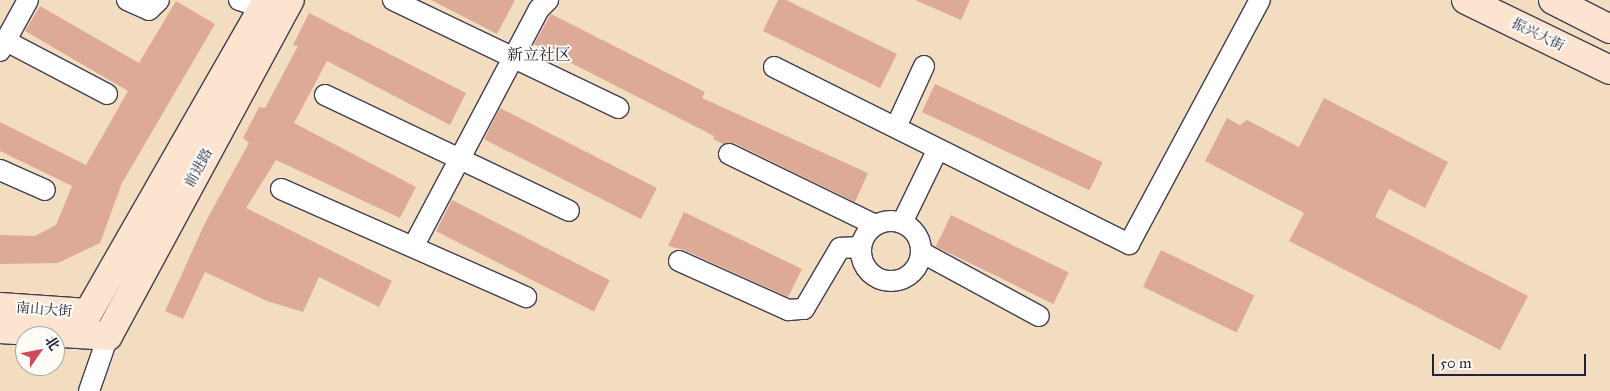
<!DOCTYPE html>
<html>
<head>
<meta charset="utf-8">
<style>
	body { margin:0 }
	#map { position:relative; width:1610px; height:391px; overflow:hidden; background:#f3ddc0; font-family:"IM FELL Great Primer","Noto Serif SC",serif }
	div>[style] { position:absolute }
	.building>* { inset:0; background:#ddaa98; transform-origin:0 0 }
	.roads { filter:drop-shadow(1px 0 #413e4f) drop-shadow(-1px 0 #413e4f) drop-shadow(0 1px #413e4f) drop-shadow(0 -1px #413e4f) }
	.street>* { height:20px; margin:-10px; padding:0 10px; transform-origin:10px; border-radius:10px; background:#fff }
	.street>.ring { margin:-10px; padding:0; box-sizing:content-box; background:none; border:20px solid #fff; border-radius:50% }
	.secondary>* { height:28px; margin:-14px; padding:0 14px; transform-origin:14px; border-radius:14px; background:#fde4d1 }
	span { translate:-50% -50%; white-space:nowrap; text-align:center; line-height:1.15; -webkit-text-stroke:4px #fdfcf7; paint-order:stroke }
	.street-label { font-size:14px; color:#22223b }
	.quarter-label { font-size:16px; color:#22223b }
	.north { position:absolute; left:15px; top:326px; width:50px; height:50px; box-sizing:border-box; background:#fdfcf7; border:1px solid #a5a5ac; border-radius:50%; rotate:57deg; font-size:14px; font-weight:700; line-height:20px; text-align:center; color:#22223b }
	.north::after { content:''; display:block; margin:auto; width:18px; height:22px; background:#d1495b; clip-path:polygon(50% 0,100% 100%,50% 72%,0 100%) }
	.scale { position:absolute; left:1432px; top:354px; width:154px; height:22px; box-sizing:border-box; border:2px solid #22223b; border-top:0; padding-left:6px; font-size:15px; line-height:18px; white-space:nowrap; color:#22223b; -webkit-text-stroke:4px #fdfcf7; paint-order:stroke }
</style>
</head>
<body>
<div id="map">
	<div class="building">
		<div style="clip-path:polygon(431px 0,515px 0,497px 34px)"></div>
		<div style="clip-path:polygon(778px 0,786px 0,897px 54px,880px 88px,763px 31px)"></div>
		<div style="clip-path:polygon(915px 0,970px 0,961px 20px)"></div>
		<div style="clip-path:polygon(176px 1px,215px 24px,122px 183px,100px 243px,58px 263px,0 264px,0 235px,35px 236px,56px 225px,72px 186px,0 151px,0 122px,86px 165px,128px 91px,25px 31px,40px 6px,139px 63px)"></div>
		<div style="clip-path:polygon(309px 13px,466px 93px,450px 125px,327px 61px,294px 123px,416px 187px,400px 218px,276px 160px,246px 208px,392px 281px,379px 307px,319px 277px,303px 312px,267px 301px,205px 272px,183px 319px,165px 311px,206px 221px,249px 143px,243px 138px,259px 107px,265px 108px,298px 46px,293px 45px)"></div>
		<div style="clip-path:polygon(551px 14px,705px 92px,702px 98px,868px 173px,855px 202px,734px 143px,723px 144px,713px 139px,714px 136px,534px 44px)"></div>
		<div style="left:935px;top:84px;width:185px;height:31px;rotate:25deg"></div>
		<div style="clip-path:polygon(1324px 98px,1448px 162px,1425px 208px,1389px 189px,1375px 217px,1528px 296px,1500px 350px,1289px 241px,1304px 213px,1205px 161px,1227px 118px,1240px 125px,1247px 120px,1299px 147px)"></div>
		<div style="left:500px;top:108px;width:176px;height:35px;rotate:27deg"></div>
		<div style="left:452px;top:200px;width:177px;height:35px;rotate:27deg"></div>
		<div style="clip-path:polygon(684px 212px,802px 269px,788px 297px,684px 250px,668px 246px)"></div>
		<div style="left:951px;top:215px;width:131px;height:35px;rotate:26deg"></div>
		<div style="left:1161px;top:250px;width:104px;height:41px;rotate:26deg"></div>
	</div>
	<div class="roads">
		<div class="street">
			<div style="left:127px;top:0;width:24px;rotate:24deg"></div>
			<div style="left:149px;top:10px;width:14px;rotate:-45deg"></div>
			<div style="left:239px;top:0;width:25px;rotate:18deg"></div>
			<div style="left:393px;top:0;width:250px;rotate:25.6deg"></div>
			<div style="left:6px;top:41px;width:114px;rotate:27.7deg"></div>
			<div style="left:0;top:51px;width:58px;rotate:-61.2deg"></div>
			<div style="left:774px;top:67px;width:397px;rotate:26.5deg"></div>
			<div style="left:1129px;top:244px;width:277px;rotate:-61.8deg"></div>
			<div style="left:325px;top:95px;width:270px;rotate:25.4deg"></div>
			<div style="left:896px;top:127px;width:67px;rotate:-65.3deg"></div>
			<div style="left:729px;top:154px;width:162px;rotate:25.9deg"></div>
			<div style="left:0;top:170px;width:49px;rotate:24deg"></div>
			<div style="left:281px;top:189px;width:268px;rotate:23.8deg"></div>
			<div class="ring" style="left:861px;top:221px;width:40px;height:40px"></div>
			<div style="left:902px;top:223px;width:82px;rotate:-64.1deg"></div>
			<div style="left:413px;top:247px;width:269px;rotate:-62.1deg"></div>
			<div style="left:539px;top:9px;width:13px;rotate:-45deg"></div>
			<div style="left:921px;top:252px;width:134px;rotate:28.5deg"></div>
			<div style="left:679px;top:261px;width:120px;rotate:24.2deg"></div>
			<div style="left:788px;top:310px;width:16px;rotate:-4deg"></div>
			<div style="left:804px;top:309px;width:71px;rotate:-59.5deg"></div>
			<div style="left:840px;top:248px;width:21px;rotate:-3deg"></div>
			<div style="left:89px;top:391px;width:58px;rotate:-70.9deg"></div>
		</div>
		<div class="secondary">
			<div style="left:1466px;top:0;width:160px;rotate:25.9deg"></div>
			<div style="left:1553px;top:0;width:64px;rotate:27deg"></div>
			<div style="left:0;top:307px;width:88px;rotate:3.9deg"></div>
			<div style="left:88px;top:313px;width:361px;rotate:-60.2deg"></div>
			<div style="left:0;top:329px;width:108px;rotate:3.7deg"></div>
			<div style="left:108px;top:336px;width:382px;rotate:-61.6deg"></div>
		</div>
	</div>
	<div class="street-label">
		<span style="left:1538px;top:35px;rotate:26deg">振兴大街</span>
		<span style="left:199px;top:168px;rotate:-61deg">前进路</span>
		<span style="left:44px;top:310px;rotate:4deg">南山大街</span>
	</div>
	<div class="quarter-label">
		<span style="left:539px;top:55px">新立社区</span>
	</div>
	<div class="north">北</div>
	<div class="scale">50 m</div>
</div>
</body>
</html>
